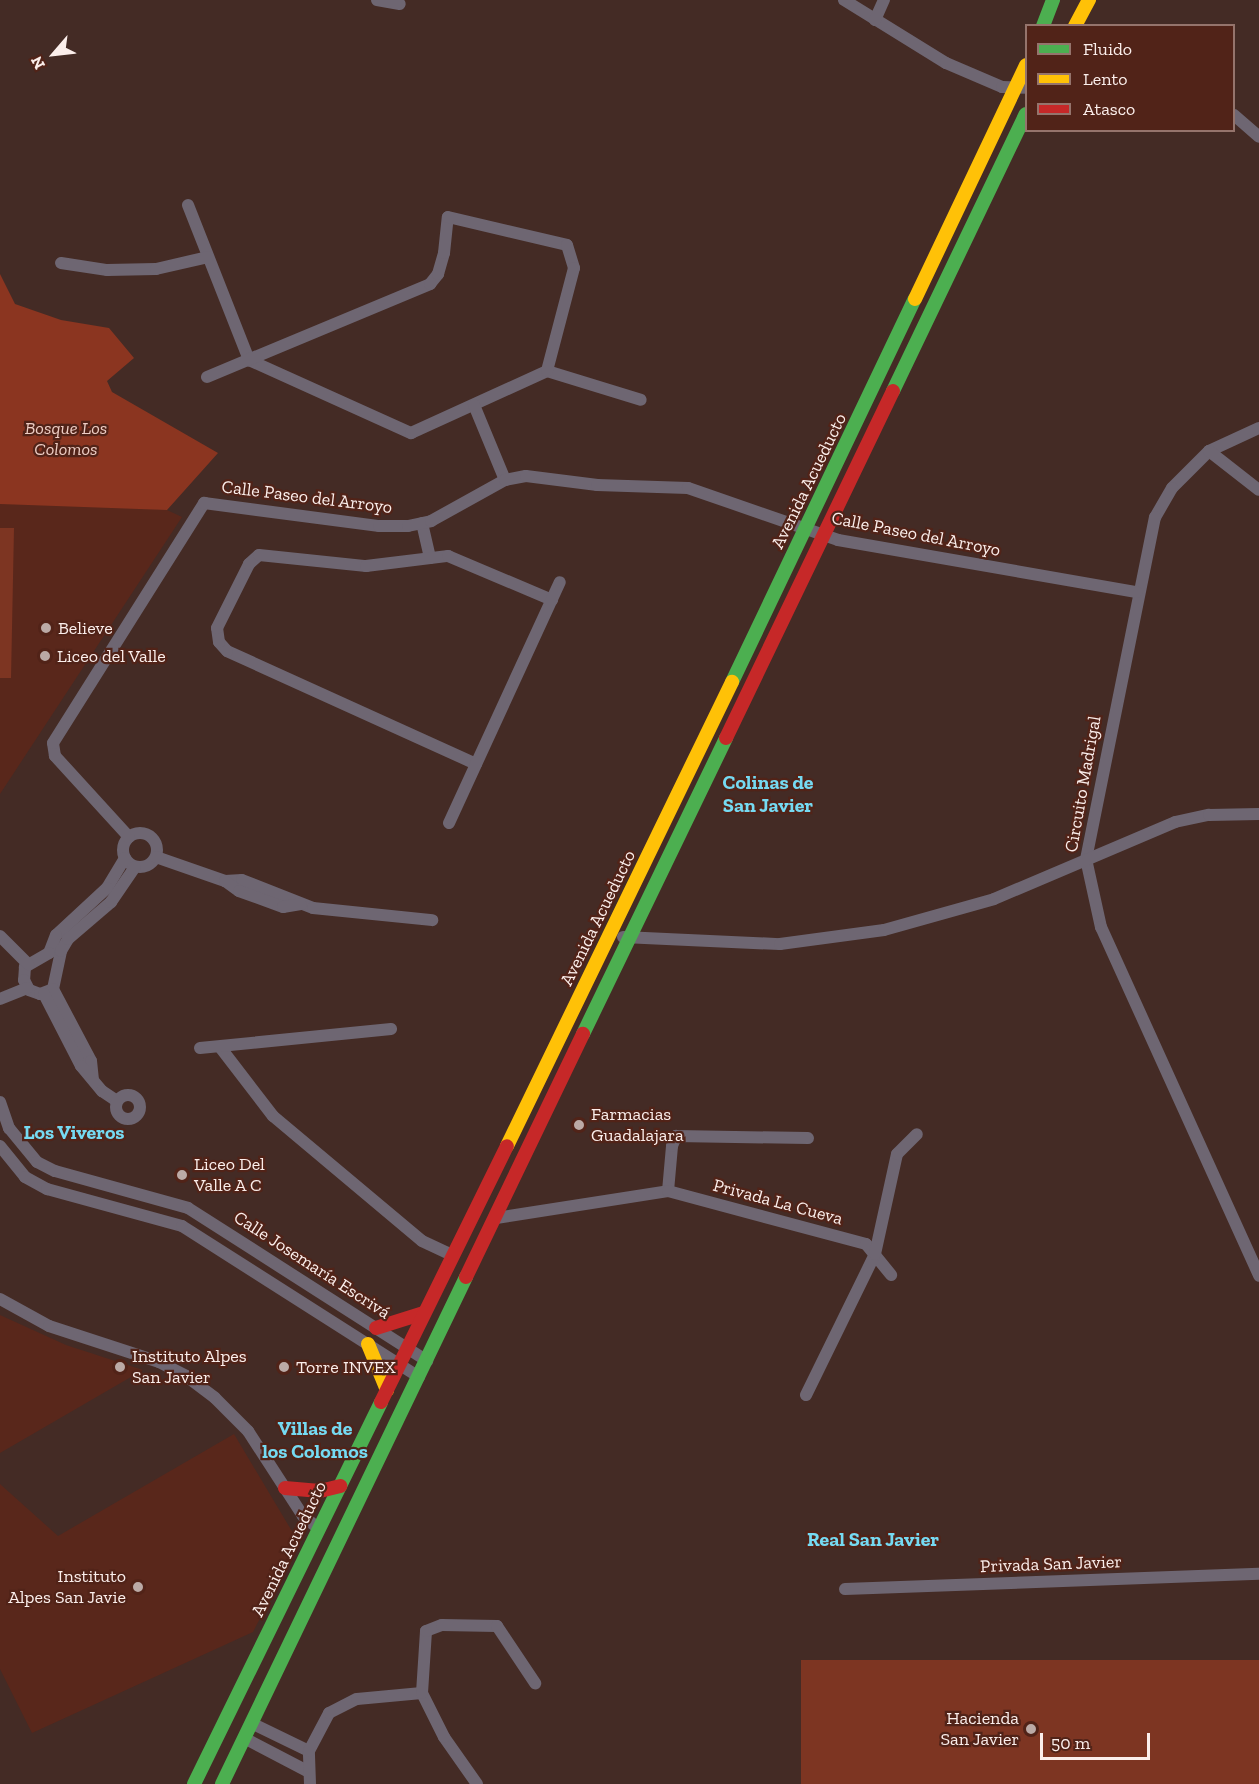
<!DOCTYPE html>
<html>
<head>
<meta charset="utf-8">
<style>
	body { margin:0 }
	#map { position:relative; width:1259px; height:1784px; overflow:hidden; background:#442b25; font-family:"Zilla Slab",serif }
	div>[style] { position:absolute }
	.built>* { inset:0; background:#59271b }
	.green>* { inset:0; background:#7d3522; transform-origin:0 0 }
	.forest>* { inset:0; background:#8b3520 }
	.street>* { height:12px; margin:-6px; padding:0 6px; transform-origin:6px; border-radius:6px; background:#6e6672 }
	.street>.ring { margin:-6px; padding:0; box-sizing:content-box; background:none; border:12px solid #6e6672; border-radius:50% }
	.fast>* { height:14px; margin:-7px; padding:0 7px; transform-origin:7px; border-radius:7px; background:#4caf50 }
	.slow>* { height:14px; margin:-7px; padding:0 7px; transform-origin:7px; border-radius:7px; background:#ffc107 }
	.jam>* { height:14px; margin:-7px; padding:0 7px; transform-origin:7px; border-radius:7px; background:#c62828 }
	.dots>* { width:16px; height:16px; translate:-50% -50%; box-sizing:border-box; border:3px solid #512318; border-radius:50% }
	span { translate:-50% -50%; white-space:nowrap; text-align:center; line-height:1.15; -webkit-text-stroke:4.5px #512318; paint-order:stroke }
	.park-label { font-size:18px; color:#eecdc4; font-style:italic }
	.street-label { font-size:18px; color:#fbeeeb }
	.poi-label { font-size:18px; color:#fbeeeb }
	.left { translate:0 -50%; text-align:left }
	.right { translate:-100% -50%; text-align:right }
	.neighbourhood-label { font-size:20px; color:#75daf2; font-weight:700 }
	.legend { position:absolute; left:1025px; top:24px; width:210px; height:108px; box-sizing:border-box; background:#512318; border:2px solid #95746c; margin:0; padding:8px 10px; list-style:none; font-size:18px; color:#fbeeeb }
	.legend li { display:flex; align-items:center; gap:12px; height:30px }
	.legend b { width:30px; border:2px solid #95746c }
	.north { position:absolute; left:24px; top:24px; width:60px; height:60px; -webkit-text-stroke:4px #512318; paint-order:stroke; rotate:242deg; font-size:16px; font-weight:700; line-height:24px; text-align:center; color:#fbeeeb }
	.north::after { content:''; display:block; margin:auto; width:21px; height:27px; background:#fbeeeb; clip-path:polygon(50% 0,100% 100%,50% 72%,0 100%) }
	.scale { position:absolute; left:1040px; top:1733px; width:110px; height:27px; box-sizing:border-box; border:3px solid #fbeeeb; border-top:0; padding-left:8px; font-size:18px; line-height:21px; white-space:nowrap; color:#fbeeeb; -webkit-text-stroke:4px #512318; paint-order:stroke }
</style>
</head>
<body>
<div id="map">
	<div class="built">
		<div style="clip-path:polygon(0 498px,167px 510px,182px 517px,0 794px)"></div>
		<div style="clip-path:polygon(0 1315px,66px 1345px,143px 1370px,0 1453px)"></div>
		<div style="clip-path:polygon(234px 1434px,299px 1543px,253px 1632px,32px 1733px,0 1669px,0 1484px,58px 1536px)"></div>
	</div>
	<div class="green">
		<div style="clip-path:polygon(0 528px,14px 528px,11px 678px,0 678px)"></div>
		<div style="left:1259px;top:1660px;width:124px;height:458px;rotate:90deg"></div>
	</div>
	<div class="forest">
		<div style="clip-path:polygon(0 274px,15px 304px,61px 320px,109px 328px,134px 358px,107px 381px,112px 392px,218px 453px,167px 510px,0 504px)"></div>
	</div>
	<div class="street">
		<div style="left:377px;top:0;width:23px;rotate:10deg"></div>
		<div style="left:844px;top:0;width:120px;rotate:31.7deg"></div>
		<div style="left:946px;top:63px;width:61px;rotate:23.2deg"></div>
		<div style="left:1002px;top:87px;width:24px;rotate:2deg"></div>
		<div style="left:875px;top:20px;width:22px;rotate:-66deg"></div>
		<div style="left:1234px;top:115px;width:33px;rotate:41deg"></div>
		<div style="left:188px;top:205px;width:167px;rotate:68.5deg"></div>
		<div style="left:249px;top:360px;width:178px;rotate:24.3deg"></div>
		<div style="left:411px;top:433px;width:149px;rotate:-24.5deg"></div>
		<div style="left:547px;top:371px;width:98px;rotate:17.1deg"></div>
		<div style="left:61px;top:263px;width:47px;rotate:8.7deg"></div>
		<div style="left:107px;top:270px;width:49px;rotate:-1.2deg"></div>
		<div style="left:156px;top:269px;width:53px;rotate:-13deg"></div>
		<div style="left:207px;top:377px;width:242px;rotate:-22.6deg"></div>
		<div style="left:430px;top:284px;width:13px;rotate:-51deg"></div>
		<div style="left:438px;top:274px;width:22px;rotate:-74deg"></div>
		<div style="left:444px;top:253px;width:36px;rotate:-84deg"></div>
		<div style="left:448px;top:217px;width:122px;rotate:13.2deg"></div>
		<div style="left:567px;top:245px;width:24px;rotate:73deg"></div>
		<div style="left:574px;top:268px;width:106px;rotate:104.7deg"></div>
		<div style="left:474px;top:405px;width:81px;rotate:67.5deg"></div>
		<div style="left:1259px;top:428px;width:55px;rotate:155.3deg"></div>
		<div style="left:1209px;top:451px;width:52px;rotate:135deg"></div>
		<div style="left:1172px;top:488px;width:34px;rotate:120deg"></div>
		<div style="left:1155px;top:517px;width:349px;rotate:101.4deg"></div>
		<div style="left:1086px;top:859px;width:70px;rotate:77.6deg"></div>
		<div style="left:1101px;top:927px;width:383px;rotate:65.6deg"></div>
		<div style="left:1209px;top:451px;width:63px;rotate:38deg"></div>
		<div style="left:422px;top:523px;width:36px;rotate:77deg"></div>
		<div style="left:476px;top:764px;width:273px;rotate:-155.6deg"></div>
		<div style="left:227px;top:651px;width:12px;rotate:-132deg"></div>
		<div style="left:219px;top:642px;width:14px;rotate:-98deg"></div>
		<div style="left:217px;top:628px;width:72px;rotate:-63.4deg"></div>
		<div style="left:249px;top:564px;width:13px;rotate:-42deg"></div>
		<div style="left:259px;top:555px;width:108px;rotate:5.9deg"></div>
		<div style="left:366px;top:566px;width:83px;rotate:-7deg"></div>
		<div style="left:448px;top:556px;width:113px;rotate:22.9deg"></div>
		<div style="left:449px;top:823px;width:265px;rotate:-65.3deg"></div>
		<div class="ring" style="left:123px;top:833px;width:22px;height:22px"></div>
		<div style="left:129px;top:837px;width:110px;rotate:-132.4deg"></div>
		<div style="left:55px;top:756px;width:13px;rotate:-99deg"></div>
		<div style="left:53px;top:743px;width:284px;rotate:-57.8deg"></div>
		<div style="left:204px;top:503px;width:177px;rotate:7.5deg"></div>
		<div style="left:379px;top:526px;width:29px"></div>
		<div style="left:408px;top:526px;width:24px;rotate:-12deg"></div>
		<div style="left:431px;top:521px;width:85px;rotate:-29deg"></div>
		<div style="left:505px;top:480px;width:21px;rotate:-11deg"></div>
		<div style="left:526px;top:476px;width:72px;rotate:7.2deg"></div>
		<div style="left:597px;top:485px;width:91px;rotate:1.9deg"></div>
		<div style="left:688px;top:488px;width:159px;rotate:19.1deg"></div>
		<div style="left:838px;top:540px;width:303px;rotate:9.9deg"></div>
		<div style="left:156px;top:857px;width:73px;rotate:19.2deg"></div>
		<div style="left:225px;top:881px;width:17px;rotate:-3deg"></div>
		<div style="left:242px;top:880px;width:76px;rotate:21.5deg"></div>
		<div style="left:313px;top:908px;width:120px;rotate:5.8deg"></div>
		<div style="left:125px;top:858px;width:35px;rotate:121deg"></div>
		<div style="left:107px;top:888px;width:69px;rotate:137.3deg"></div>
		<div style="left:56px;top:935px;width:19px;rotate:111deg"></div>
		<div style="left:49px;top:953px;width:28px;rotate:150deg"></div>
		<div style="left:25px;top:967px;width:13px;rotate:94deg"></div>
		<div style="left:24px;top:980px;width:11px;rotate:63deg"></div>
		<div style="left:29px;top:990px;width:12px;rotate:20deg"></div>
		<div style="left:40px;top:994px;width:14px;rotate:-21deg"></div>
		<div style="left:53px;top:989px;width:39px;rotate:-78deg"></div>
		<div style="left:61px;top:951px;width:14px;rotate:-60deg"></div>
		<div style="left:68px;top:939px;width:57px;rotate:-40.7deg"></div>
		<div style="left:111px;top:902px;width:42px;rotate:-55.6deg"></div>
		<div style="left:225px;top:881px;width:17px;rotate:36deg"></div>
		<div style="left:239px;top:891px;width:47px;rotate:20deg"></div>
		<div style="left:283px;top:907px;width:18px;rotate:-9deg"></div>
		<div style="left:0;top:936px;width:40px;rotate:45deg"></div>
		<div style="left:623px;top:937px;width:157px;rotate:2.6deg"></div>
		<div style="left:780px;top:944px;width:105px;rotate:-7.7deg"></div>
		<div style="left:884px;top:930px;width:114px;rotate:-15.7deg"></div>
		<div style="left:994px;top:899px;width:197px;rotate:-23deg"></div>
		<div style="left:1175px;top:822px;width:35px;rotate:-12deg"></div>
		<div style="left:1209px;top:815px;width:50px;rotate:-1.1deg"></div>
		<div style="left:53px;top:989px;width:81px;rotate:62.2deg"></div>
		<div style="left:91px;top:1061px;width:18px;rotate:84deg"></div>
		<div style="left:44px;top:994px;width:81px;rotate:62.8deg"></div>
		<div style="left:81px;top:1066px;width:33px;rotate:50deg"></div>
		<div style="left:102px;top:1091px;width:18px;rotate:34deg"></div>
		<div style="left:0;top:999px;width:29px;rotate:-22deg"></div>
		<div style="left:220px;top:1047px;width:87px;rotate:52.5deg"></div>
		<div style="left:273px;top:1116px;width:194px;rotate:40deg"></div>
		<div style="left:422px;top:1241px;width:33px;rotate:25deg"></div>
		<div style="left:200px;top:1048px;width:192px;rotate:-5.7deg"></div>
		<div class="ring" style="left:116px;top:1095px;width:12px;height:12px"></div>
		<div style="left:0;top:1102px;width:28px;rotate:71deg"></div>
		<div style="left:9px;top:1128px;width:44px;rotate:50.5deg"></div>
		<div style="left:37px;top:1162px;width:20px;rotate:27deg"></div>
		<div style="left:55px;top:1171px;width:138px;rotate:15.5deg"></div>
		<div style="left:188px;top:1208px;width:284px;rotate:32.6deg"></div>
		<div style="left:0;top:1146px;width:40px;rotate:51deg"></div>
		<div style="left:25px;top:1177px;width:25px;rotate:29deg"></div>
		<div style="left:47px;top:1189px;width:140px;rotate:15.3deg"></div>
		<div style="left:182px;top:1226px;width:281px;rotate:32.5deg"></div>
		<div style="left:668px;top:1191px;width:45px;rotate:-84.9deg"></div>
		<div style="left:672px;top:1146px;width:11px;rotate:-68deg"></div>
		<div style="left:676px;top:1136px;width:132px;rotate:0.9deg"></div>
		<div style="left:496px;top:1218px;width:174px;rotate:-8.9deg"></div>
		<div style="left:668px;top:1191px;width:205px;rotate:15deg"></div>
		<div style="left:866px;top:1244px;width:40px;rotate:51deg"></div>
		<div style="left:0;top:1299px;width:56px;rotate:28.9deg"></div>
		<div style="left:49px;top:1326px;width:116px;rotate:18.1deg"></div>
		<div style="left:159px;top:1362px;width:30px;rotate:27deg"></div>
		<div style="left:186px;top:1376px;width:36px;rotate:37deg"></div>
		<div style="left:215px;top:1398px;width:47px;rotate:45deg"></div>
		<div style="left:248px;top:1431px;width:101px;rotate:57.1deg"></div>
		<div style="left:303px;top:1516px;width:21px;rotate:39deg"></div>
		<div style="left:806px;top:1395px;width:157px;rotate:-63.9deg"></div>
		<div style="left:875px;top:1254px;width:102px;rotate:-77.6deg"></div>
		<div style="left:897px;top:1154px;width:28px;rotate:-45deg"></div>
		<div style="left:845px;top:1589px;width:414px;rotate:-2.1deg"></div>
		<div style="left:251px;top:1723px;width:64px;rotate:25.8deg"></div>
		<div style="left:244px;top:1738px;width:71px;rotate:27.6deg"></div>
		<div style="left:310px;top:1784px;width:33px;rotate:-92deg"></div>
		<div style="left:309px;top:1751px;width:43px;rotate:-62.2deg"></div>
		<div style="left:329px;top:1713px;width:31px;rotate:-27deg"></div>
		<div style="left:357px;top:1699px;width:65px;rotate:-5.3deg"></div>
		<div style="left:477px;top:1784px;width:57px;rotate:-125.1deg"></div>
		<div style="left:444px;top:1737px;width:49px;rotate:-116.6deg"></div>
		<div style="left:422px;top:1693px;width:62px;rotate:-86.3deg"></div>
		<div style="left:426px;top:1631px;width:17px;rotate:-21deg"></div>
		<div style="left:442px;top:1625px;width:55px;rotate:1deg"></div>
		<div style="left:497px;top:1626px;width:69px;rotate:56.3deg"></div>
	</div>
	<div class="fast">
		<div style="left:1043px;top:26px;width:28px;rotate:-69deg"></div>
		<div style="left:893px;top:391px;width:307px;rotate:-64.4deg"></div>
		<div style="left:732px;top:682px;width:424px;rotate:-64.5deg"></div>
		<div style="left:583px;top:1034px;width:329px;rotate:-64.2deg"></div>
		<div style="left:194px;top:1784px;width:425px;rotate:-63.9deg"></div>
		<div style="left:222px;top:1784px;width:563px;rotate:-64.3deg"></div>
	</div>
	<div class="slow">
		<div style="left:1075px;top:26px;width:30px;rotate:-62deg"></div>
		<div style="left:915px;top:299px;width:259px;rotate:-64.6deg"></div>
		<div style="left:507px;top:1146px;width:516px;rotate:-64.13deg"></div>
		<div style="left:368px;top:1344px;width:50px;rotate:67.6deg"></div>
	</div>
	<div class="jam">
		<div style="left:726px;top:738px;width:385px;rotate:-64.3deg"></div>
		<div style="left:466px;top:1277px;width:270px;rotate:-64.3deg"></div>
		<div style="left:376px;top:1328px;width:50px;rotate:-17.4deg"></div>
		<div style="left:381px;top:1402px;width:285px;rotate:-63.8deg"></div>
		<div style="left:285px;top:1488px;width:35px;rotate:5deg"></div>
		<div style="left:320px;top:1491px;width:21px;rotate:-14deg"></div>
	</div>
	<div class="dots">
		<div style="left:46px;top:628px;background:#bbaaa6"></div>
		<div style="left:45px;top:656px;background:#bbaaa6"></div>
		<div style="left:579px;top:1125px;background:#bbaaa6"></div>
		<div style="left:182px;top:1175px;background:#bbaaa6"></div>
		<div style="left:120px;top:1367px;background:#bbaaa6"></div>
		<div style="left:284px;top:1367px;background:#bbaaa6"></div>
		<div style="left:138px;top:1587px;background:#bbaaa6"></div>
		<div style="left:1031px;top:1729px;background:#bbaaa6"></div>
	</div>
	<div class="park-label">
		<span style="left:66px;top:439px">Bosque Los<br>Colomos</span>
	</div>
	<div class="street-label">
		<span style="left:809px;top:481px;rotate:-64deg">Avenida Acueducto</span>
		<span style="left:307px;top:497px;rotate:7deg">Calle Paseo del Arroyo</span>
		<span style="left:916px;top:534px;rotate:11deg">Calle Paseo del Arroyo</span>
		<span style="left:1083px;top:784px;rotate:-80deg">Circuito Madrigal</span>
		<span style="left:598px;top:918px;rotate:-64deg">Avenida Acueducto</span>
		<span style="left:778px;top:1202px;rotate:15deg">Privada La Cueva</span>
		<span style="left:312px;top:1265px;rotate:33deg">Calle Josemaría Escrivá</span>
		<span style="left:289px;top:1549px;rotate:-64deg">Avenida Acueducto</span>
		<span style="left:1051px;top:1564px;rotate:-2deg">Privada San Javier</span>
	</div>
	<div class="poi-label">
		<span class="left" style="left:58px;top:628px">Believe</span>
		<span class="left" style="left:57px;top:656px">Liceo del Valle</span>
		<span class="left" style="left:591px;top:1125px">Farmacias<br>Guadalajara</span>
		<span class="left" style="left:194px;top:1175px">Liceo Del<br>Valle A C</span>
		<span class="left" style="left:132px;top:1367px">Instituto Alpes<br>San Javier</span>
		<span class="left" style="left:296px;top:1367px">Torre INVEX</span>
		<span class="right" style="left:126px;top:1587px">Instituto<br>Alpes San Javie</span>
		<span class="right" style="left:1019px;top:1729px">Hacienda<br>San Javier</span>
	</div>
	<div class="neighbourhood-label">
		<span style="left:768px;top:794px">Colinas de<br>San Javier</span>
		<span style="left:74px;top:1132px">Los Viveros</span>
		<span style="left:315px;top:1440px">Villas de<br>los Colomos</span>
		<span style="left:873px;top:1539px">Real San Javier</span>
	</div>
	<ul class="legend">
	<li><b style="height:8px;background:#4caf50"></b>Fluido</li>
	<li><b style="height:8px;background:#ffc107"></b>Lento</li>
	<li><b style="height:8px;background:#c62828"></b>Atasco</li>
	</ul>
	<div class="north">N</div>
	<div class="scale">50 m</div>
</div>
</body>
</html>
